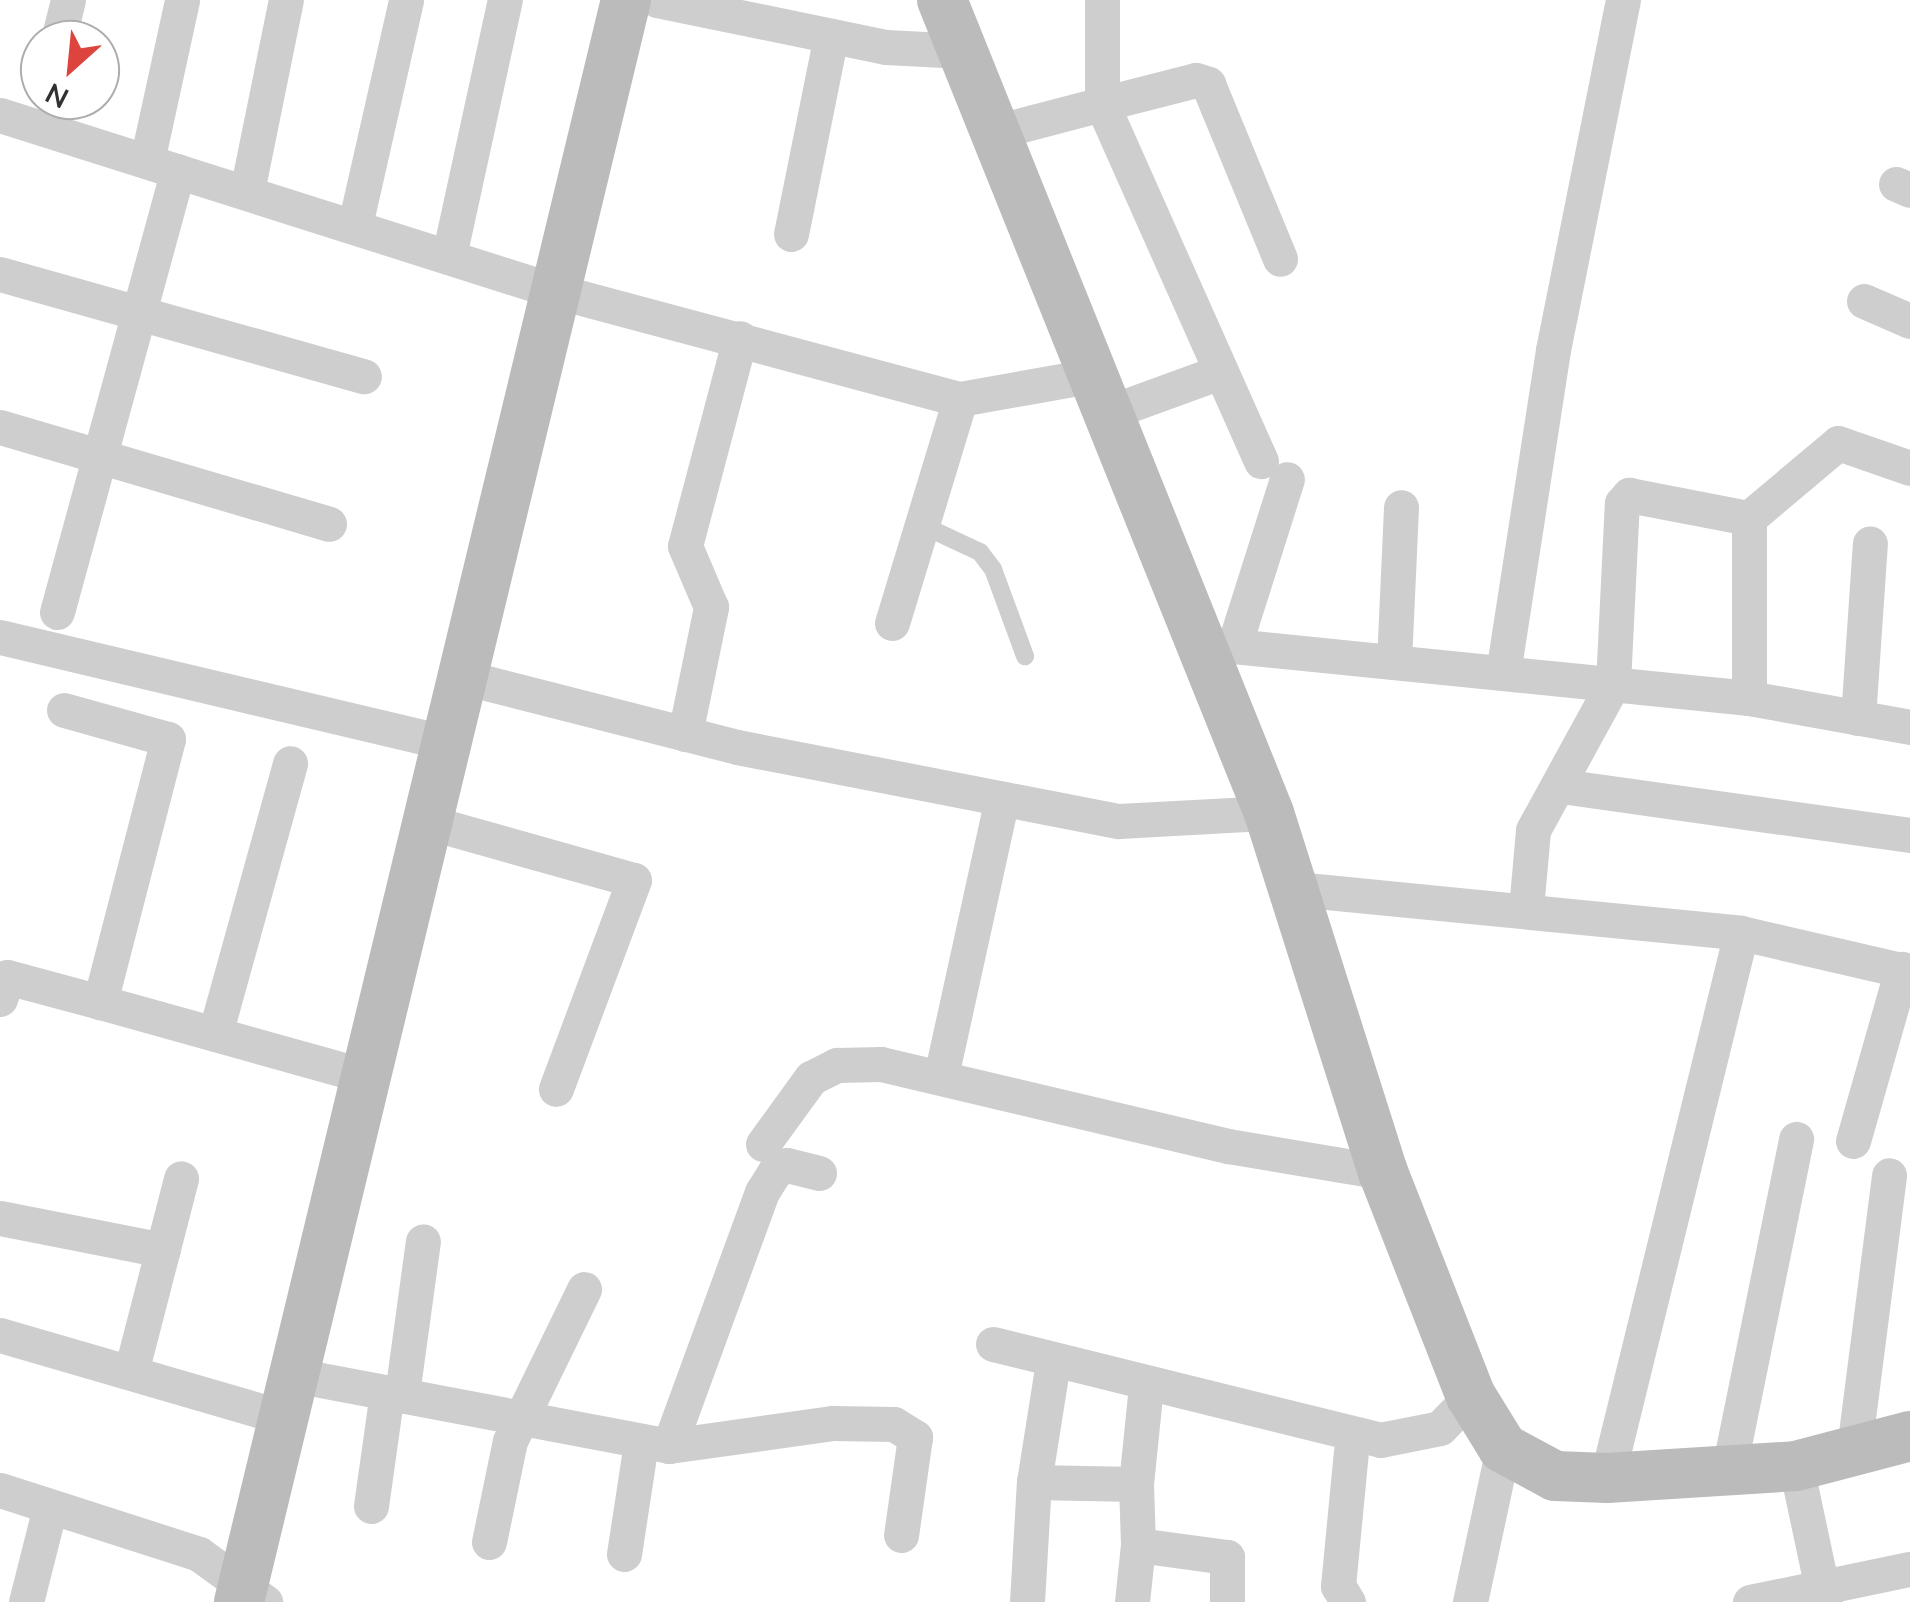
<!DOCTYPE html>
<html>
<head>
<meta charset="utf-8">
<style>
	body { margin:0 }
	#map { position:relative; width:1910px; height:1602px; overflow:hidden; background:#fff; font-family:"Nunito Sans",sans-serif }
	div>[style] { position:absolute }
	.lane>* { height:18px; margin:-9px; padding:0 9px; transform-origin:9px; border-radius:9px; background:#cecece }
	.street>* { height:35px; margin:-17.5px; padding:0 17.5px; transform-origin:17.5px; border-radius:17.5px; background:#cecece }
	.secondary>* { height:50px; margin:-25px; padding:0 25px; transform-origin:25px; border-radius:25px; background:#bbb }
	span { translate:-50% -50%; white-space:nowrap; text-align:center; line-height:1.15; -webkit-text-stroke:10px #fff; paint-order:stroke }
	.north { position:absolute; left:20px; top:20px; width:100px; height:100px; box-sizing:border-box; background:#fff; border:2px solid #adadad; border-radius:50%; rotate:207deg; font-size:28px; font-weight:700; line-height:40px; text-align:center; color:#313131 }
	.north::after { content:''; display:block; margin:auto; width:35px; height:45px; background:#de443e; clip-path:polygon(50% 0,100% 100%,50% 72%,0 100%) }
</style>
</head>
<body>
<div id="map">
	<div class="lane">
		<div style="left:922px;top:525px;width:64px;rotate:25deg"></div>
		<div style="left:980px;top:552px;width:21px;rotate:53deg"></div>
		<div style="left:993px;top:569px;width:93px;rotate:69.8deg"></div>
	</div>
	<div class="street">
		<div style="left:657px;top:0;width:234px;rotate:11.6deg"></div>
		<div style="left:886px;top:47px;width:77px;rotate:3deg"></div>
		<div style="left:1102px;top:0;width:104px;rotate:90deg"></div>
		<div style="left:1102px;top:104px;width:97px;rotate:-14.3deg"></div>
		<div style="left:1196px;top:80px;width:13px;rotate:18deg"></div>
		<div style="left:1208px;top:84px;width:189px;rotate:67.6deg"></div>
		<div style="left:58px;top:40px;width:41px;rotate:-76deg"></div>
		<div style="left:0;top:115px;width:579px;rotate:17.59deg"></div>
		<div style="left:552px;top:290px;width:422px;rotate:15deg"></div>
		<div style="left:960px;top:399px;width:137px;rotate:-10.1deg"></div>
		<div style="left:995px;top:132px;width:111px;rotate:-14.7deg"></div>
		<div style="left:1102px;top:104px;width:391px;rotate:66deg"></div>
		<div style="left:147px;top:161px;width:165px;rotate:-77.7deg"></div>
		<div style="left:1896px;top:184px;width:15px;rotate:23deg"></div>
		<div style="left:247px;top:191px;width:195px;rotate:-78.5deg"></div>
		<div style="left:355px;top:225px;width:231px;rotate:-77.2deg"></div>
		<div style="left:791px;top:234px;width:202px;rotate:-78.6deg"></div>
		<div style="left:449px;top:256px;width:262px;rotate:-77.7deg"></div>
		<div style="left:0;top:274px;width:378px;rotate:15.7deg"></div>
		<div style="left:1864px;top:301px;width:50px;rotate:23.5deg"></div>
		<div style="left:1110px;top:412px;width:114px;rotate:-20deg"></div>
		<div style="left:0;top:427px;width:343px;rotate:16.4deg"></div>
		<div style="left:1749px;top:518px;width:180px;rotate:90deg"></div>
		<div style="left:57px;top:612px;width:457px;rotate:-74.7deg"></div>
		<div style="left:892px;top:623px;width:234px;rotate:-73.1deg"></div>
		<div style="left:0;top:637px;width:455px;rotate:13.3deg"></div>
		<div style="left:1203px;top:643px;width:549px;rotate:5.75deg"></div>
		<div style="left:1749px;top:698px;width:164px;rotate:10.2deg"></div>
		<div style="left:1234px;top:646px;width:175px;rotate:-72.4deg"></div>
		<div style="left:1394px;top:662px;width:155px;rotate:-87.4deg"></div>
		<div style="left:1503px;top:673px;width:327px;rotate:-81.2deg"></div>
		<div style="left:1553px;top:350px;width:357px;rotate:-78.7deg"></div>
		<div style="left:459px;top:676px;width:287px;rotate:14.3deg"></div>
		<div style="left:737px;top:747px;width:389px;rotate:11deg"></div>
		<div style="left:1119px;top:821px;width:150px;rotate:-3.1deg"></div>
		<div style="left:64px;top:710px;width:108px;rotate:15.6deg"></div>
		<div style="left:168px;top:739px;width:272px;rotate:104.5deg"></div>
		<div style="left:100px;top:1002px;width:272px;rotate:15.6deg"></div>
		<div style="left:1858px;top:718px;width:175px;rotate:-86.1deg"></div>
		<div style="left:685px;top:734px;width:130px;rotate:-78.4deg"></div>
		<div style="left:711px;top:607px;width:66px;rotate:-113.1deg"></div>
		<div style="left:685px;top:546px;width:215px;rotate:-75.2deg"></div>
		<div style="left:1561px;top:786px;width:352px;rotate:8deg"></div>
		<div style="left:424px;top:821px;width:218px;rotate:15.7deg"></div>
		<div style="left:634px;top:880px;width:223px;rotate:110.5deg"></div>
		<div style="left:1296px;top:889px;width:447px;rotate:5.6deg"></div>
		<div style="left:1741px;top:933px;width:173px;rotate:13deg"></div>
		<div style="left:1526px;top:909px;width:79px;rotate:-84.9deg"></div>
		<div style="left:1533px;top:830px;width:166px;rotate:-61.3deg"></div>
		<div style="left:1613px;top:684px;width:181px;rotate:-87.2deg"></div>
		<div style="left:1622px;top:503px;width:11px;rotate:-49deg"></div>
		<div style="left:1629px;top:495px;width:122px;rotate:10.9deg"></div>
		<div style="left:1749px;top:518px;width:116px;rotate:-40.1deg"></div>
		<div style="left:1838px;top:443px;width:76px;rotate:19.1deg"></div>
		<div style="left:0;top:999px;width:23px;rotate:-72deg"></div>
		<div style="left:7px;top:977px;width:96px;rotate:15deg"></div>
		<div style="left:215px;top:1034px;width:281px;rotate:-74.5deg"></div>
		<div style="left:941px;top:1076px;width:284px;rotate:-77.6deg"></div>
		<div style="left:1853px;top:1141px;width:179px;rotate:-74.1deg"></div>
		<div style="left:763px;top:1144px;width:82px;rotate:-54deg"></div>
		<div style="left:811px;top:1078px;width:29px;rotate:-27deg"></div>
		<div style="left:837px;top:1065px;width:44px;rotate:-1.3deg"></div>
		<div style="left:881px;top:1064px;width:357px;rotate:13.3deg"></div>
		<div style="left:1228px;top:1146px;width:157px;rotate:9.5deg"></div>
		<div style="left:0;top:1218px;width:166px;rotate:11.1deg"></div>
		<div style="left:0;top:1335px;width:291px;rotate:16.2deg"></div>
		<div style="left:993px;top:1344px;width:399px;rotate:13.9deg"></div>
		<div style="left:1380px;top:1440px;width:61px;rotate:-11.3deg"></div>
		<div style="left:1440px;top:1428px;width:45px;rotate:-45.9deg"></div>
		<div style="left:131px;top:1372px;width:200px;rotate:-75.5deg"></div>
		<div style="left:289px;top:1374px;width:387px;rotate:10.7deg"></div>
		<div style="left:669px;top:1446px;width:166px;rotate:-8deg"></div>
		<div style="left:833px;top:1423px;width:61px;rotate:0.9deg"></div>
		<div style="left:894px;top:1424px;width:25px;rotate:32deg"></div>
		<div style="left:915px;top:1437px;width:99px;rotate:98.1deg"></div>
		<div style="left:402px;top:1394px;width:154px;rotate:-82.2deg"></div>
		<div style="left:669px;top:1446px;width:270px;rotate:-69.9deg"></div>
		<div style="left:762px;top:1192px;width:25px;rotate:-58deg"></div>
		<div style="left:775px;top:1171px;width:13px;rotate:-27deg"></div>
		<div style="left:787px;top:1165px;width:33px;rotate:14deg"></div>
		<div style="left:1854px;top:1449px;width:276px;rotate:-82.7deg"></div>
		<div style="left:1796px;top:1466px;width:139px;rotate:78deg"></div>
		<div style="left:1728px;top:1474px;width:342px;rotate:-78.5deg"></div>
		<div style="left:1607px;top:1478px;width:561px;rotate:-76.19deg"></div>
		<div style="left:1034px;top:1482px;width:102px;rotate:1.1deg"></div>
		<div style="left:1136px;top:1484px;width:61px;rotate:88.1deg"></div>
		<div style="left:1138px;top:1545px;width:90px;rotate:7.7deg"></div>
		<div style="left:1227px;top:1557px;width:45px;rotate:90deg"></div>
		<div style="left:1136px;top:1484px;width:99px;rotate:-84.2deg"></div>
		<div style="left:0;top:1490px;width:209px;rotate:17.8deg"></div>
		<div style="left:199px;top:1554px;width:82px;rotate:36deg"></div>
		<div style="left:371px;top:1506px;width:115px;rotate:-82deg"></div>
		<div style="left:489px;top:1542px;width:103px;rotate:-78.3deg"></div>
		<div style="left:510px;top:1441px;width:169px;rotate:-64deg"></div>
		<div style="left:624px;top:1554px;width:112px;rotate:-81.3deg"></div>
		<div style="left:26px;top:1602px;width:98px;rotate:-75.8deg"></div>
		<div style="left:1027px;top:1602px;width:120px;rotate:-86.7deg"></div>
		<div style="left:1034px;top:1482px;width:121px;rotate:-81deg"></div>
		<div style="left:1132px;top:1602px;width:57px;rotate:-84deg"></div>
		<div style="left:1348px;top:1602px;width:19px;rotate:-122deg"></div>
		<div style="left:1338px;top:1586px;width:135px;rotate:-84.5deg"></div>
		<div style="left:1470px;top:1602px;width:157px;rotate:-77.9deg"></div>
		<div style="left:1750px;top:1602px;width:163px;rotate:-11.7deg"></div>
	</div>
	<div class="secondary">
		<div style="left:942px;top:0;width:876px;rotate:68.09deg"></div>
		<div style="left:1269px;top:813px;width:377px;rotate:72.4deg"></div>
		<div style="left:1383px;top:1172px;width:241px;rotate:68.6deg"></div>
		<div style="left:1471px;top:1396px;width:61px;rotate:58.4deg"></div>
		<div style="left:1503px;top:1448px;width:59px;rotate:28.3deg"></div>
		<div style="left:1555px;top:1476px;width:52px;rotate:2.2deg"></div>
		<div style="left:1607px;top:1478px;width:189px;rotate:-3.6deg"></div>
		<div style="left:1796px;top:1466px;width:118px;rotate:-14.7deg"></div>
		<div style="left:239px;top:1602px;width:1648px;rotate:-76.42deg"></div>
	</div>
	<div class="north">N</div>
</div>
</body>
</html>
